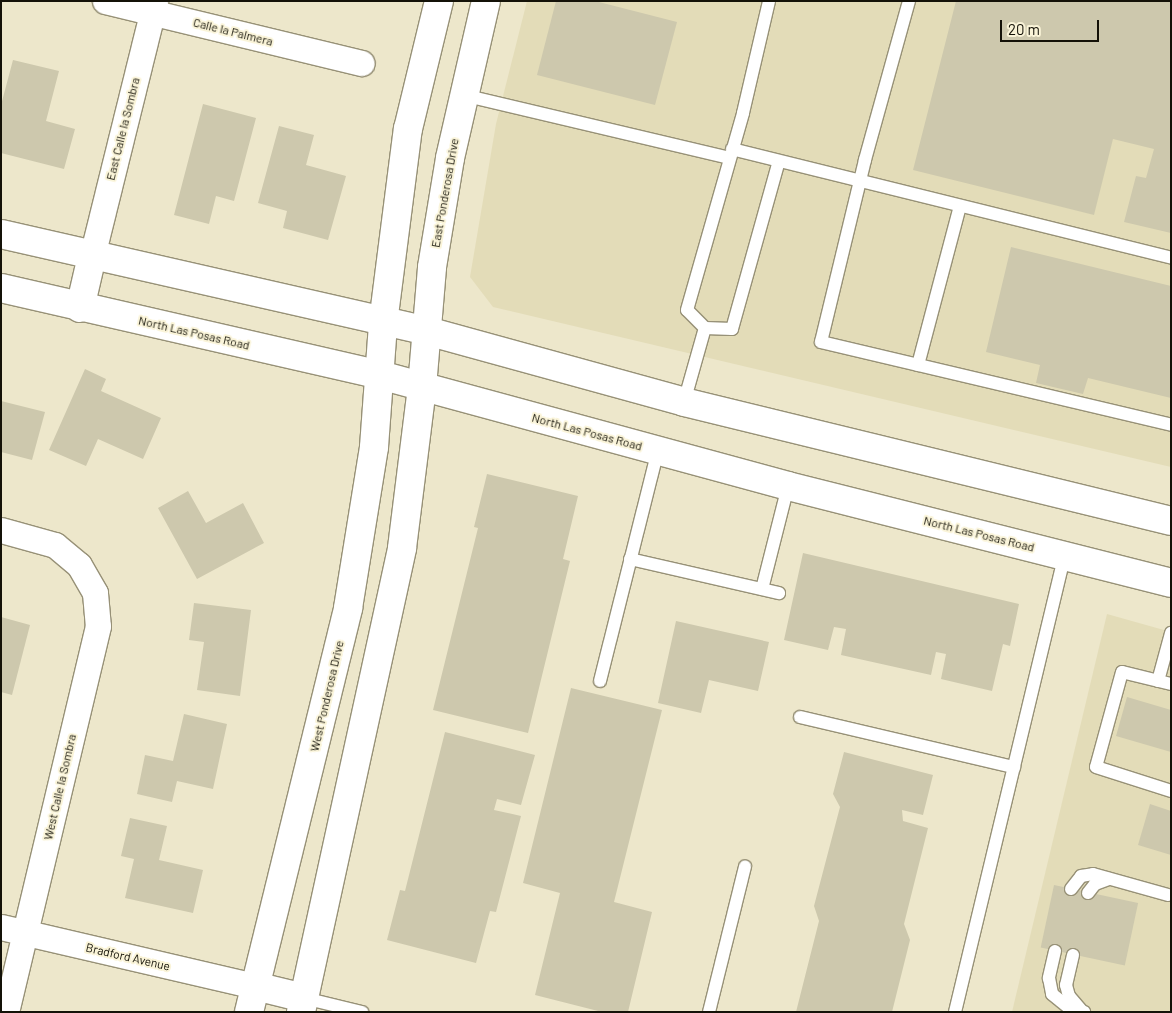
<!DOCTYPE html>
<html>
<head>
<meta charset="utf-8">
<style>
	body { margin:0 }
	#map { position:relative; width:1172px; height:1013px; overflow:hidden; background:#ede7cb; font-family:Barlow,sans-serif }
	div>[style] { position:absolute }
	.built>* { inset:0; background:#e3dcb8 }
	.building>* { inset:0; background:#cdc8ad; transform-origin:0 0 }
	.roads { filter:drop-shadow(1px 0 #979177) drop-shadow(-1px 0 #979177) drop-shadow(0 1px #979177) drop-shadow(0 -1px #979177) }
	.service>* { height:12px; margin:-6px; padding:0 6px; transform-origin:6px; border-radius:6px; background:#fff }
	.minor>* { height:25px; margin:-12.5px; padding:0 12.5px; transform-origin:12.5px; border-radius:12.5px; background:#fff }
	.secondary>* { height:28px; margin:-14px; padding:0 14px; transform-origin:14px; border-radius:14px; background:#fff }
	span { translate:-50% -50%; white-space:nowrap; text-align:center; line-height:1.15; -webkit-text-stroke:4px #faf4d8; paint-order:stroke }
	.street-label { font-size:12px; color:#141208 }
	.frame { position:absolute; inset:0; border:2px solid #141208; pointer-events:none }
	.scale { position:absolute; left:1000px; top:20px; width:99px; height:22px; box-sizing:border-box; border:2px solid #141208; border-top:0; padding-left:6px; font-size:15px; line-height:18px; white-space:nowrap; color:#141208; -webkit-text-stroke:4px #faf4d8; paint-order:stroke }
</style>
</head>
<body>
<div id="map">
	<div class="built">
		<div style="clip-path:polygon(527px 1px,1171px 1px,1171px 467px,493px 307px,470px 277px,496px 124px)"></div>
		<div style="clip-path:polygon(1107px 614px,1171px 632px,1171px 1012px,1012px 1012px)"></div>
	</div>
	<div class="building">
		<div style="clip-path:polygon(556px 1px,595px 1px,677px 22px,655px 105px,537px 75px)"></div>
		<div style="clip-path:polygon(956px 1px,1171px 1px,1171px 233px,1124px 222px,1136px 176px,1146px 178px,1154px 149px,1113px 139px,1094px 215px,913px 170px)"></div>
		<div style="clip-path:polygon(13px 60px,59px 71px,46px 121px,75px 129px,64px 169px,1px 153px,1px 105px)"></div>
		<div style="clip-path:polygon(203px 104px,256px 118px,234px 201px,216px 196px,209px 224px,174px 215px)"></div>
		<div style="clip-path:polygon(279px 126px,314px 135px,306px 165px,346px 176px,328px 240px,283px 228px,287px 211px,258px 203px)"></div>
		<div style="clip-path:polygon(1011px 247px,1171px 286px,1171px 398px,1088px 378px,1083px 394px,1036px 383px,1040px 365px,986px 352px)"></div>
		<div style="clip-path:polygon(85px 369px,106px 379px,101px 391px,161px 418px,143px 459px,98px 439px,86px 466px,49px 450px)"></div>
		<div style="clip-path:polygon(1px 401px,45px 412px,32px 460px,1px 452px)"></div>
		<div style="clip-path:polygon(487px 474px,578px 496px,563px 559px,570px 561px,528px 733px,433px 710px,478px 528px,474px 527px)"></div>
		<div style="clip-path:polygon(188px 491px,206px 523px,243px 503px,264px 543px,197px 579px,158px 508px)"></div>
		<div style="clip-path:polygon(803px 553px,1019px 604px,1010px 646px,1003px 644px,992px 691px,941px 679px,946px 654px,936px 652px,931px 675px,841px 655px,846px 629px,834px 627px,828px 650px,784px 640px)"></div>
		<div style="clip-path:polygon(194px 603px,251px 610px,240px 696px,197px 690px,204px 642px,189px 640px)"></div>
		<div style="clip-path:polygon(1px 617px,30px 625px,12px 695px,1px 692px)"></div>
		<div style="clip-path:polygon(676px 621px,769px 642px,758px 691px,709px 680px,701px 713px,658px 703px)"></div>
		<div style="clip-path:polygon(571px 688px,662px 710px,614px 902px,652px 912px,628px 1012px,602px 1012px,535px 995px,560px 893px,523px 883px)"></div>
		<div style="clip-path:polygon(1127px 697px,1171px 710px,1171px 752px,1116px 736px)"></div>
		<div style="clip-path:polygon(184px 714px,227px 724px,213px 789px,177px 781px,172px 802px,137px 794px,145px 755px,173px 761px)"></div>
		<div style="clip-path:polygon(445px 732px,535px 755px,521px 805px,497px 799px,494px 810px,521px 816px,496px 912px,490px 911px,476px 963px,387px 940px,400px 890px,405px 891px)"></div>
		<div style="clip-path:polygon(844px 752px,933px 775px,923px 815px,902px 810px,903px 821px,928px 828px,904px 924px,910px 940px,892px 1012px,796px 1012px,819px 921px,814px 906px,840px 807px,833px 794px)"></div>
		<div style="clip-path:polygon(1150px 804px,1171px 811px,1171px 855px,1138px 845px)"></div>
		<div style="clip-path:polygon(130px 818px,167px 826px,159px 860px,203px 870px,193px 913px,125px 898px,134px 859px,121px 856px)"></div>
		<div style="left:1054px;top:885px;width:86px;height:64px;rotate:12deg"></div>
	</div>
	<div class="roads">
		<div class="service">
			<div style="left:909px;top:1px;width:165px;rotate:105.5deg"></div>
			<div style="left:865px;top:160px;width:187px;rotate:103.6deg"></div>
			<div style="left:821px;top:342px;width:360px;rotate:13.3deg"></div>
			<div style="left:463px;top:95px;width:273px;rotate:13.3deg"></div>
			<div style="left:732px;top:149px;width:452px;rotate:13.9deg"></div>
			<div style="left:705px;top:328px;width:27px;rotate:2deg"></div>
			<div style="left:732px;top:329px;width:174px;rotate:-74.4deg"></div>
			<div style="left:918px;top:365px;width:164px;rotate:-75.2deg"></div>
			<div style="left:684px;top:402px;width:77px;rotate:-74.2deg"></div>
			<div style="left:705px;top:328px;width:25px;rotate:-135deg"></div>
			<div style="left:687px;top:310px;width:205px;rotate:-74.1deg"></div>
			<div style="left:743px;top:113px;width:115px;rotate:-76.9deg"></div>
			<div style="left:630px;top:559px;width:153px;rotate:12.9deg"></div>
			<div style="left:762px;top:589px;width:106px;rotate:-75.8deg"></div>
			<div style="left:600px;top:681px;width:238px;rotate:-75.9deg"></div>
			<div style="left:1158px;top:681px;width:50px;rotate:-74.8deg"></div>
			<div style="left:1171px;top:684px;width:50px;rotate:-166.2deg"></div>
			<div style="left:1122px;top:672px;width:98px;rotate:105.3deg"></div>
			<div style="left:1096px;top:767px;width:79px;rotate:17.7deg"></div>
			<div style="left:800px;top:717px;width:220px;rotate:13.2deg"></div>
			<div style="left:1071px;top:889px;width:16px;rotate:-52deg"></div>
			<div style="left:1081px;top:876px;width:12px;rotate:-9deg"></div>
			<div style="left:1093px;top:874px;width:78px;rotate:15.6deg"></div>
			<div style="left:1088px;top:893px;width:11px;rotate:-52deg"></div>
			<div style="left:1095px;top:884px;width:15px;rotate:-20deg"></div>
			<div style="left:1055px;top:951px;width:28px;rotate:103deg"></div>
			<div style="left:1049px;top:978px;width:16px;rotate:79deg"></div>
			<div style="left:1052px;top:994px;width:21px;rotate:39deg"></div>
			<div style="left:1068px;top:1007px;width:17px;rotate:17deg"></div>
			<div style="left:1073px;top:955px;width:31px;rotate:103deg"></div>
			<div style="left:1066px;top:985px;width:11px;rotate:75deg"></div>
			<div style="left:1069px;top:996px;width:18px;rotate:49deg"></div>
			<div style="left:304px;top:998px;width:60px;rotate:13.6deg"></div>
			<div style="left:709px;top:1012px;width:150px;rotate:-76.1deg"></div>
			<div style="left:955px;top:1012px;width:470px;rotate:-76.5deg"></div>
		</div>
		<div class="minor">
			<div style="left:105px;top:1px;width:264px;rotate:13.6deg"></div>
			<div style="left:92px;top:256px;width:263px;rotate:-76.1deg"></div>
			<div style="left:1px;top:530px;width:56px;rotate:15.5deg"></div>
			<div style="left:55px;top:545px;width:31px;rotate:40deg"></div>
			<div style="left:79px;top:565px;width:32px;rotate:60deg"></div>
			<div style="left:95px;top:593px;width:33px;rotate:85deg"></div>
			<div style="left:98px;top:626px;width:397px;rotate:103.4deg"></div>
			<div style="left:1px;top:927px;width:261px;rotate:13.1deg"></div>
		</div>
		<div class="secondary">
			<div style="left:1px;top:234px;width:437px;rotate:12.8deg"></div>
			<div style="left:427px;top:331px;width:267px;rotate:15.4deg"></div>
			<div style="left:684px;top:402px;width:501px;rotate:13.73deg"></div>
			<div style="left:1px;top:288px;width:389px;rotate:12.9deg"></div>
			<div style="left:380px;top:375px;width:423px;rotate:15.2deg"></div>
			<div style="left:788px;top:486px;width:395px;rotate:14.2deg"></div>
			<div style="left:80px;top:308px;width:53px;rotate:-77deg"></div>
			<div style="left:255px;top:986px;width:50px;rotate:13.8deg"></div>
			<div style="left:249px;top:1012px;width:416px;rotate:-76.2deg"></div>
			<div style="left:348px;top:608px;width:163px;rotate:-80.8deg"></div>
			<div style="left:374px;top:447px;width:124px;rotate:-85.8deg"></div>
			<div style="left:383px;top:323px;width:196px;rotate:-82.7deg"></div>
			<div style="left:408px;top:129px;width:132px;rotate:-76.4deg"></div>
			<div style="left:301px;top:1012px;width:475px;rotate:-77.7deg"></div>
			<div style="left:402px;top:548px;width:162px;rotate:-82.9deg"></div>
			<div style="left:422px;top:387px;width:120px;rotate:-85.2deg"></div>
			<div style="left:432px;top:267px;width:110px;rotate:-80.6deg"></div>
			<div style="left:450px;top:158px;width:161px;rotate:-77.1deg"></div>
		</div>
	</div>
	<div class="street-label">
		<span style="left:233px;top:32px;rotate:14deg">Calle la Palmera</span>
		<span style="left:123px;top:129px;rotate:-76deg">East Calle la Sombra</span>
		<span style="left:445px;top:193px;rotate:-80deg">East Ponderosa Drive</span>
		<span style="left:194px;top:333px;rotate:13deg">North Las Posas Road</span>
		<span style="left:587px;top:432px;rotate:15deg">North Las Posas Road</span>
		<span style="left:979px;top:534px;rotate:14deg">North Las Posas Road</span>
		<span style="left:327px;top:696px;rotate:-77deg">West Ponderosa Drive</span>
		<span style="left:60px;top:787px;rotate:-77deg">West Calle la Sombra</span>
		<span style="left:128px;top:957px;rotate:13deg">Bradford Avenue</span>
	</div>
	<div class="frame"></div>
	<div class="scale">20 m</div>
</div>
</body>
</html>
